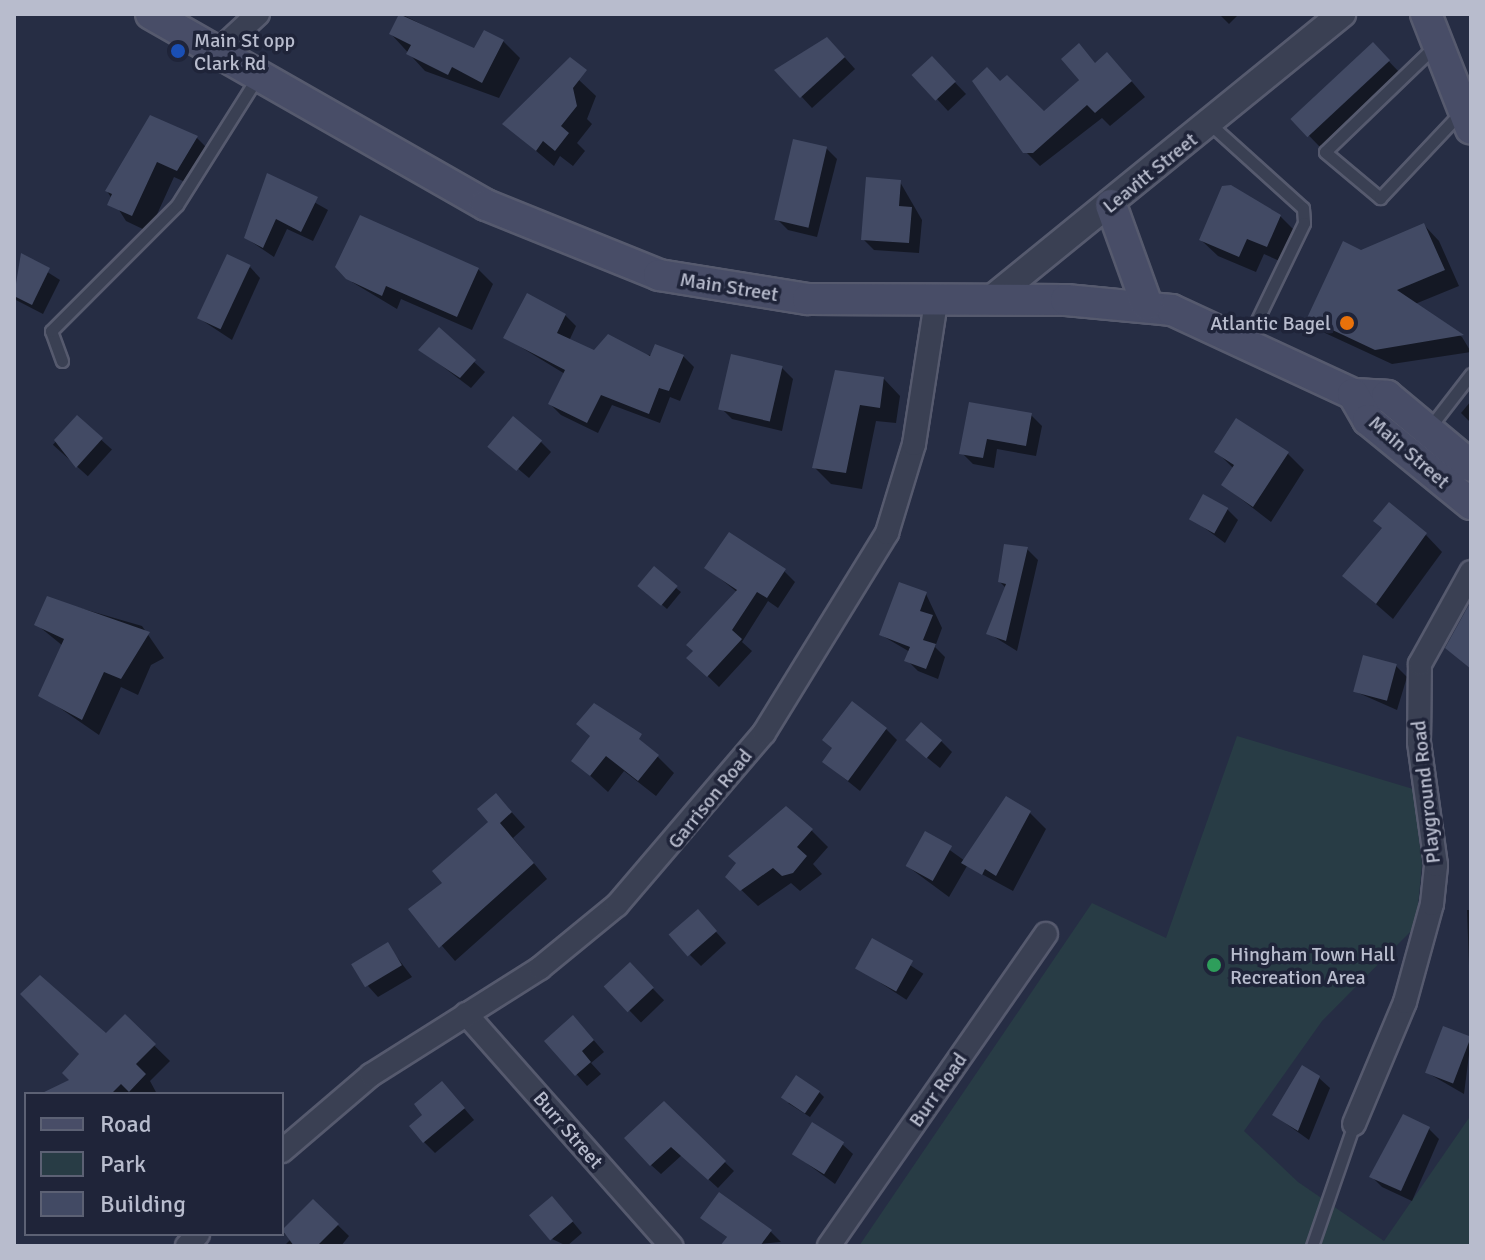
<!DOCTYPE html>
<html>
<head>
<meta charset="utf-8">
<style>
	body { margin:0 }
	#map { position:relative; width:1485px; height:1260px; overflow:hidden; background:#262d44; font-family:Signika,sans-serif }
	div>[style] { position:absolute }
	.green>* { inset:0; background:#283c45 }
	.shadow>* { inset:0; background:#0007; transform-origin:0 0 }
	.building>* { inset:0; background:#424a64; transform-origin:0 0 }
	.roads { filter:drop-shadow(2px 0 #565a6e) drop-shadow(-2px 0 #565a6e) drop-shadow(0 2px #565a6e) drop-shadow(0 -2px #565a6e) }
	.service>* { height:11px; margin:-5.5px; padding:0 5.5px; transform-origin:5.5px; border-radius:5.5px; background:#3a4053 }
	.minor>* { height:22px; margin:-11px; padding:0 11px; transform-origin:11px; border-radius:11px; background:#3a4053 }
	.tertiary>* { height:26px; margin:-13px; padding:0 13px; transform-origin:13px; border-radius:13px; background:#3a4053 }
	.secondary>* { height:30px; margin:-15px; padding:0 15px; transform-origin:15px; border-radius:15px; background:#484d67 }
	.dots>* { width:22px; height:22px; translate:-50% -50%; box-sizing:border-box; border:4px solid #1f2439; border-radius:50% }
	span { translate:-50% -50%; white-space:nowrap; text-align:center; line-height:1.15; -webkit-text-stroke:7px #1f2439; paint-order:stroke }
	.poi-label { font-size:20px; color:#b8bccd }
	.left { translate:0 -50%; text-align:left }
	.right { translate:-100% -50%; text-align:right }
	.street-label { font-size:20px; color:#b8bccd }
	.frame { position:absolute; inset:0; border:16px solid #b8bccd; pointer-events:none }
	.legend { position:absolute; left:24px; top:1092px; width:260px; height:144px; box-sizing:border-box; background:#1f2439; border:2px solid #5c6174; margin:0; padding:10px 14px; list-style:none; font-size:24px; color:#b8bccd }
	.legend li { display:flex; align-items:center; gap:16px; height:40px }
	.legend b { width:40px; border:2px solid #5c6174 }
</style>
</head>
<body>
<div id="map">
	<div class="green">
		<div style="clip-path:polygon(1237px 736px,1413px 789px,1422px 864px,1416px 926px,1322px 1021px,1244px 1131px,1298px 1182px,1384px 1241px,1471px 1115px,1471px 1246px,859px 1246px,1092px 903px,1166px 938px)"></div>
	</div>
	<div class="shadow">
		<div style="clip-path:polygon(401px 14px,475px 51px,503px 41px,520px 58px,499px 98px,425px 71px,391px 34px)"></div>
		<div style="clip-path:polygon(1219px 14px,1239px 14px,1229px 24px)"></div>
		<div style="left:1373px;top:45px;width:39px;height:109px;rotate:46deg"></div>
		<div style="clip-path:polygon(838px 50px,855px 69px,812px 108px,778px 71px)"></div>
		<div style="clip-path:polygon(1096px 64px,1121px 69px,1145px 97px,1110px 126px,1102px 118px,1040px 166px,1025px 151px,1000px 83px,1044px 113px)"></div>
		<div style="clip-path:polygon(943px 70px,966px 94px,948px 111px,915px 75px)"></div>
		<div style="clip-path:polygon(579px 80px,596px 96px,587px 119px,592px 124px,577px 143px,585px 151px,573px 166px,560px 156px,554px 166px,504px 124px)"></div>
		<div style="clip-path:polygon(151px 117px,197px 138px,214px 155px,194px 186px,174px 177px,149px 232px,126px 221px,107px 191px)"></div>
		<div style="clip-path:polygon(826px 148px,837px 159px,817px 237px,788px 230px,777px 219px)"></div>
		<div style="clip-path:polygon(268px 176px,328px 210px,313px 241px,287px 229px,274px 257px,246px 238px)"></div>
		<div style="clip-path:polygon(900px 182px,922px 220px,919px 253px,874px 250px,863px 239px)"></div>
		<div style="clip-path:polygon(1280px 216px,1297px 233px,1284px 263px,1264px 254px,1256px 272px,1218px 256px,1201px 240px)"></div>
		<div style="clip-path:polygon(1424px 225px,1439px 241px,1459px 286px,1415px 304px,1462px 337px,1471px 352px,1392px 364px,1325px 333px,1310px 317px,1361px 252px)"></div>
		<div style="clip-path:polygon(22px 256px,60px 280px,43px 314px,14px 299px)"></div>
		<div style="clip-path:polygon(250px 267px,260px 278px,232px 340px,200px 319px)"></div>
		<div style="clip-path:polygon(478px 269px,493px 284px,472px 330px,401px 299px,397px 309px,352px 282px)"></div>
		<div style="clip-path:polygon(565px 315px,576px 326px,569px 341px,594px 353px,683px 356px,694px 367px,680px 401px,670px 397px,660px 423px,612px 405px,598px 433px,561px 415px,550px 404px,565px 374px,506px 338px)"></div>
		<div style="clip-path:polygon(439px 330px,485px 372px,471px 388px,421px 350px)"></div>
		<div style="clip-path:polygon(782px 368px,793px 379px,782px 431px,732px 419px,721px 408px)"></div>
		<div style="clip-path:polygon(836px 372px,884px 379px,900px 396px,896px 423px,876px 421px,862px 489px,831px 484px,814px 467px)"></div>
		<div style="clip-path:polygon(1471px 401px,1471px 423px,1461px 413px)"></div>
		<div style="clip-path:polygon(971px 404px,1031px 415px,1042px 426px,1036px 456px,997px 449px,994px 468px,973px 464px,962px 453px)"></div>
		<div style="left:77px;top:418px;width:47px;height:36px;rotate:42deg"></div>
		<div style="clip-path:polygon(540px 441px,551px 452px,529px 478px,490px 445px)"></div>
		<div style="clip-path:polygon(1217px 452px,1288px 454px,1304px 470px,1271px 522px,1223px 485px,1234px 469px)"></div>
		<div style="clip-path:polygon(1227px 509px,1238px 520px,1225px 543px,1191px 518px)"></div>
		<div style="clip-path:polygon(1426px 535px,1442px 552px,1393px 619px,1344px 576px)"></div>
		<div style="clip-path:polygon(1027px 549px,1038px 560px,1017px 651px,988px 633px,1006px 588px,1000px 582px)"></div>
		<div style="clip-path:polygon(707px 568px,784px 571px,795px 582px,778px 608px,768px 601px,742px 642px,752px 651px,719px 687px,689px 658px,737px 592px)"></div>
		<div style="clip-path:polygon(676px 588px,681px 592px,667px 609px,645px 590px)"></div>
		<div style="clip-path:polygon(926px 594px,942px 628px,935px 647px,945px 657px,938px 679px,918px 671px,907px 660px,910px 652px,881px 635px)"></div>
		<div style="clip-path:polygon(49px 599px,142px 626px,164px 658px,151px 665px,138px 695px,121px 687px,99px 735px,41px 695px,63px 646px,36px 624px)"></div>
		<div style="clip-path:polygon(1396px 666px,1407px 677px,1397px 710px,1354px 691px)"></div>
		<div style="clip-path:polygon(886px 729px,897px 740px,860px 791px,824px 762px,834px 749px)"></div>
		<div style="clip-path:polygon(592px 737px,658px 757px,674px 773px,656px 796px,624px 771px,608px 792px,573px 760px)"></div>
		<div style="clip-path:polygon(941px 741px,952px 752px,940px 768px,919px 751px)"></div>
		<div style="clip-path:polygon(496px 795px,525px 827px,513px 838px,547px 879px,455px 961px,411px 910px,445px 883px,491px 822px)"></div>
		<div style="clip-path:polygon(1029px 812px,1046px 829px,1013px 891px,967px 866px,949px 897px,907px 866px,926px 833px,965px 861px)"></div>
		<div style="clip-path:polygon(811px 830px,828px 847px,813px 864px,822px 874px,800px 891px,791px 883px,758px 906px,728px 877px)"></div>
		<div style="clip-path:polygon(1467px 910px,1471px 910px,1471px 966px,1469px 965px)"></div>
		<div style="clip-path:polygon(708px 923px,726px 943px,701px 966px,690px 955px)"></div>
		<div style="left:873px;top:941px;width:60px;height:31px;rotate:33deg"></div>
		<div style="clip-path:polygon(387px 944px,412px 977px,378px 997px,368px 986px)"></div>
		<div style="left:630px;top:965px;width:49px;height:32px;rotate:46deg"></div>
		<div style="clip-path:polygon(125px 1017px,170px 1061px,150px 1081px,157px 1094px,45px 1094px,73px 1081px)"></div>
		<div style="clip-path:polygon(1444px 1028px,1471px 1039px,1464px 1094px,1426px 1072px)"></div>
		<div style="clip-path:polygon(584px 1029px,604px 1052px,591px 1063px,601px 1074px,587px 1086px,547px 1041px)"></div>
		<div style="clip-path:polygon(1319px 1078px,1330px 1088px,1309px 1140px,1274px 1115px)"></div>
		<div style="clip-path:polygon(819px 1092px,824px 1097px,810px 1117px,788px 1103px)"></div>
		<div style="clip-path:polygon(453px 1095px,474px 1120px,435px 1153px,424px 1142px,425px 1115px)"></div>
		<div style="clip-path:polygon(664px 1104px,734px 1171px,718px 1188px,682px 1155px,661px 1174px,651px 1165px)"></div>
		<div style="clip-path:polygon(1428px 1128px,1439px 1139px,1412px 1201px,1382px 1187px,1371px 1176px)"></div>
		<div style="clip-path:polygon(842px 1144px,853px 1154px,835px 1184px,794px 1154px)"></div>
		<div style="clip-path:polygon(313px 1201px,349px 1236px,341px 1246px,284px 1246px,290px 1240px,283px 1232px)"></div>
		<div style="clip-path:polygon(563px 1210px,582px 1233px,567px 1246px,552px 1239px)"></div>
		<div style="clip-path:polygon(702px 1217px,770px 1231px,781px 1242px,738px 1246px)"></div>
	</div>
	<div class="building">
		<div style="clip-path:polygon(399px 14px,474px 48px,484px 30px,504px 40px,482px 83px,452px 67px,448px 75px,406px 54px,411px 45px,389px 34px)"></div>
		<div style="clip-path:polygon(827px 37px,845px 57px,800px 98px,774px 70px)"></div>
		<div style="left:1373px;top:42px;width:25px;height:113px;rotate:47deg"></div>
		<div style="clip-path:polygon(1079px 43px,1095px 63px,1107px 52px,1132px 81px,1095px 113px,1087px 105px,1033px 153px,1023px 153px,972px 81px,987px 67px,1000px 81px,1007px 75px,1044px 111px,1079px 80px,1061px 59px)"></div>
		<div style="left:932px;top:56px;width:35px;height:28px;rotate:47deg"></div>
		<div style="clip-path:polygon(570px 57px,587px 70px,573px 88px,577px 106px,561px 126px,569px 133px,555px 151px,543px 141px,536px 151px,502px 124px)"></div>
		<div style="clip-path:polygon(150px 115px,198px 136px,177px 171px,157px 162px,132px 216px,107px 205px,112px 194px,105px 191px)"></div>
		<div style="left:793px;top:139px;width:35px;height:83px;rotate:13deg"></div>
		<div style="clip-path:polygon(267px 173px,318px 197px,301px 232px,276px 219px,263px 248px,244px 238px)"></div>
		<div style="clip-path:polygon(866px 177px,901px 180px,899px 206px,912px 207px,909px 243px,861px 240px)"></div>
		<div style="clip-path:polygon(1231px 185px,1281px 215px,1267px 247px,1247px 239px,1239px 257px,1199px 240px,1222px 186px)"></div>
		<div style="clip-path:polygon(360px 215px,479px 268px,457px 317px,386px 286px,382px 296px,346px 279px,335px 267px)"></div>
		<div style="clip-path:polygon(1424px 223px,1445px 270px,1397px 290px,1464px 335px,1375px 350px,1307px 318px,1343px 241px,1361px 250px)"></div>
		<div style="clip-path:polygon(21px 253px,50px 268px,32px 305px,14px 296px)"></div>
		<div style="left:227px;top:254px;width:26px;height:71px;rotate:25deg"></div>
		<div style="clip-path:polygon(527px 293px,566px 314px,557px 333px,594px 350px,608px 334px,650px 356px,655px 344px,684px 355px,669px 391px,659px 388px,649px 414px,601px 395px,587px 423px,548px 404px,565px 370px,503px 338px)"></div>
		<div style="clip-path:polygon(439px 327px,476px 360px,460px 378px,418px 350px)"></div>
		<div style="left:731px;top:354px;width:53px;height:57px;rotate:13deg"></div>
		<div style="clip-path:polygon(835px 370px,884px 377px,880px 408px,860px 405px,846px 473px,812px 468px)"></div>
		<div style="clip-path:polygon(969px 402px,1032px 413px,1026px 446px,987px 439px,983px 458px,959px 454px)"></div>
		<div style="clip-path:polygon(77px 415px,103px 438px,76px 468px,54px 440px)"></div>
		<div style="left:513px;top:416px;width:38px;height:40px;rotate:40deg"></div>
		<div style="clip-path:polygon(1236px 418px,1289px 452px,1253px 507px,1221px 485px,1234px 465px,1214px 452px)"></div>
		<div style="left:1203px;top:494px;width:29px;height:29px;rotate:29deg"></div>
		<div style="clip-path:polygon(1389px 502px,1427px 533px,1376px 604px,1342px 576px,1382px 528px,1373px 521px)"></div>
		<div style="clip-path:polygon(729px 532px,786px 569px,767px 598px,757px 592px,732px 630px,742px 639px,707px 677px,686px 658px,693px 651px,686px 645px,737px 590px,704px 568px)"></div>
		<div style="clip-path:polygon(1004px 544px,1028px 547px,1006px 641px,986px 634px,1006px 584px,998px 582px)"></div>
		<div style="left:654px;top:566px;width:31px;height:26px;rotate:40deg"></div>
		<div style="clip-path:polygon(899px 582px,927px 592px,920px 611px,933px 615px,923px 640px,936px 644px,926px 669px,904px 661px,910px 647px,879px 635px)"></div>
		<div style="clip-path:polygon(47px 596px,150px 632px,121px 679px,104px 672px,82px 720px,38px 696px,64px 639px,34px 625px)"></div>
		<div style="clip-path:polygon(1471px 601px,1471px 669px,1445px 648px)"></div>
		<div style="left:1363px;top:655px;width:35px;height:38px;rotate:15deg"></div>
		<div style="clip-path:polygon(852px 701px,887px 728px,848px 781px,822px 762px,832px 748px,822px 740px)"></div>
		<div style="clip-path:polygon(594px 703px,642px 734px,639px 739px,659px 755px,638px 781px,606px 756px,590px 776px,571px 761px,590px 736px,576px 724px)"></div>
		<div style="left:921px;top:722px;width:28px;height:24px;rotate:41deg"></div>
		<div style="clip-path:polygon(496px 793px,512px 812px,500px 823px,534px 863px,439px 948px,408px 909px,442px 883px,432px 871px,488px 822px,477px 809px)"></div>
		<div style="clip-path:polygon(1006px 796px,1031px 811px,996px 876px,985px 869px,982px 875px,961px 863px)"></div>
		<div style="clip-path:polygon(786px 806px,813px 829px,797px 847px,807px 856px,793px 873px,782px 876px,773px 868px,740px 891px,725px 877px,736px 863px,728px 856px)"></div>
		<div style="left:925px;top:831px;width:31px;height:40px;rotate:29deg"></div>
		<div style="left:698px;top:909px;width:29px;height:39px;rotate:49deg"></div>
		<div style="left:872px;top:938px;width:47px;height:35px;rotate:29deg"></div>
		<div style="left:388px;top:942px;width:27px;height:43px;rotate:59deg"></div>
		<div style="left:630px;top:962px;width:35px;height:36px;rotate:47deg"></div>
		<div style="clip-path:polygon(40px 975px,106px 1033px,125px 1014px,156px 1044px,136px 1064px,146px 1074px,129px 1092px,121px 1084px,111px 1094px,40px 1094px,69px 1080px,62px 1073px,79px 1054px,20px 994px)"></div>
		<div style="clip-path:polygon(573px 1015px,594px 1040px,582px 1051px,591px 1062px,575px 1076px,544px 1041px)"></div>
		<div style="left:1443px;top:1026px;width:30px;height:50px;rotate:21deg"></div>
		<div style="clip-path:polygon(1302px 1065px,1320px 1076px,1298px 1131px,1272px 1115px)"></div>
		<div style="left:796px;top:1075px;width:29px;height:27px;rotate:34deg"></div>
		<div style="clip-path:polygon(442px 1081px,465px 1108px,423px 1143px,409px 1126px,422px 1115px,414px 1104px)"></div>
		<div style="clip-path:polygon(664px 1101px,726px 1161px,708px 1180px,671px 1147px,650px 1166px,624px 1138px)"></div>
		<div style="clip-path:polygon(1403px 1114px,1430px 1127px,1401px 1191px,1369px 1177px)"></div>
		<div style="left:812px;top:1122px;width:38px;height:38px;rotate:32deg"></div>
		<div style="clip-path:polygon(719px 1192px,772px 1230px,760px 1246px,720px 1246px,727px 1237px,700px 1218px)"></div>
		<div style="left:552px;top:1196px;width:33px;height:30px;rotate:50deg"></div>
		<div style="clip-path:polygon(313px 1199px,339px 1224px,317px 1246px,294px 1246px,282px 1230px)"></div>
	</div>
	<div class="roads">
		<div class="service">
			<div style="left:1436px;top:45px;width:154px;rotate:136.1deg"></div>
			<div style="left:1325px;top:152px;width:72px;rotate:39.9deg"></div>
			<div style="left:1380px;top:198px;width:120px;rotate:-46.7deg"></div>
			<div style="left:1210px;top:124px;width:125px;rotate:42.1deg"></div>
			<div style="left:1303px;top:208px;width:15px;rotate:86deg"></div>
			<div style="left:1304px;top:223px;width:131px;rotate:115.8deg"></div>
			<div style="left:62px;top:361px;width:32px;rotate:-110deg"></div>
			<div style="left:51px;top:331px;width:178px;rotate:-45deg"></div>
			<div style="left:177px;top:205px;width:154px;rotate:-57.8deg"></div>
			<div style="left:1430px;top:427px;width:67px;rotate:-52.3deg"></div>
			<div style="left:1312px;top:1246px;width:129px;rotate:-71deg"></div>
		</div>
		<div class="minor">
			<div style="left:217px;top:52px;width:56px;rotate:-42.8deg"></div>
			<div style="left:466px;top:1014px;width:310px;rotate:48.5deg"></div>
			<div style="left:1354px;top:1124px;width:132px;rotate:-67.3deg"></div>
			<div style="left:1405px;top:1002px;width:102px;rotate:-74.6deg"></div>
			<div style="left:1432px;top:904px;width:39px;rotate:-84deg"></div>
			<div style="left:1436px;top:865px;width:124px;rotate:-97.9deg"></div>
			<div style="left:1419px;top:742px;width:78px;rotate:-89.3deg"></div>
			<div style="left:1420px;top:664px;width:105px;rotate:-61deg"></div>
			<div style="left:282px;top:1151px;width:117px;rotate:-40.5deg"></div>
			<div style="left:371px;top:1075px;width:200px;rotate:-32.3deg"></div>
			<div style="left:540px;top:968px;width:99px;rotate:-39.3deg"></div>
			<div style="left:617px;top:905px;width:226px;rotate:-49.5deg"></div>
			<div style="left:764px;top:733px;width:235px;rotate:-58.4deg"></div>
			<div style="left:887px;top:533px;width:93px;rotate:-73.1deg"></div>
			<div style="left:914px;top:444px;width:144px;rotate:-81.2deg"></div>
			<div style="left:187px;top:1246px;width:16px;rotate:-47deg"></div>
			<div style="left:829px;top:1246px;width:380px;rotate:-55.2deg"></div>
		</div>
		<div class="tertiary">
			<div style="left:990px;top:300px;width:454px;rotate:-39.1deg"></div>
		</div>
		<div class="secondary">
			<div style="left:151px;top:14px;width:386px;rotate:29.7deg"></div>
			<div style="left:486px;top:205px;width:187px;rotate:22deg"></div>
			<div style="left:659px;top:275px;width:151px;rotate:9.2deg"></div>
			<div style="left:808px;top:299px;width:258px;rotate:0.2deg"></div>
			<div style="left:1066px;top:300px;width:106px;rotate:5.4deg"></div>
			<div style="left:1172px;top:310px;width:200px;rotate:24.9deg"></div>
			<div style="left:1353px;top:394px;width:34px;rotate:3deg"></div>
			<div style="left:1387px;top:396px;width:109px;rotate:39.8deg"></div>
			<div style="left:1426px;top:14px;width:123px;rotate:68.6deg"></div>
			<div style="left:1111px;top:205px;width:106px;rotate:70.2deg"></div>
			<div style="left:1353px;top:394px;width:30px;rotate:60deg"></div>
			<div style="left:1368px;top:420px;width:133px;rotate:39.2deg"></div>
		</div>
	</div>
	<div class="dots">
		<div style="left:178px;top:51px;background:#1a4fb4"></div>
		<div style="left:1347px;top:323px;background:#e8710a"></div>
		<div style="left:1214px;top:965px;background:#2e9e5b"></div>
	</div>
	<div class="poi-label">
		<span class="left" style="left:194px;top:52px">Main St opp<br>Clark Rd</span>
		<span class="right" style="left:1331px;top:323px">Atlantic Bagel</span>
		<span class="left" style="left:1230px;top:966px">Hingham Town Hall<br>Recreation Area</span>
	</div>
	<div class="street-label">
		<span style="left:1150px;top:173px;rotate:-39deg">Leavitt Street</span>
		<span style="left:729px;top:287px;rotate:9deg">Main Street</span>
		<span style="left:1409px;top:452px;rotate:41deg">Main Street</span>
		<span style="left:1426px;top:792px;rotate:-96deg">Playground Road</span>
		<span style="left:710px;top:799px;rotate:-51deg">Garrison Road</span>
		<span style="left:938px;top:1090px;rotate:-55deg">Burr Road</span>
		<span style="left:568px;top:1130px;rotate:49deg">Burr Street</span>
	</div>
	<div class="frame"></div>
	<ul class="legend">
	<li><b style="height:10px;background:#484d67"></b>Road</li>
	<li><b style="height:22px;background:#283c45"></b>Park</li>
	<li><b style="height:22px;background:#424a64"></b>Building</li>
	</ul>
</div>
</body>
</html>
